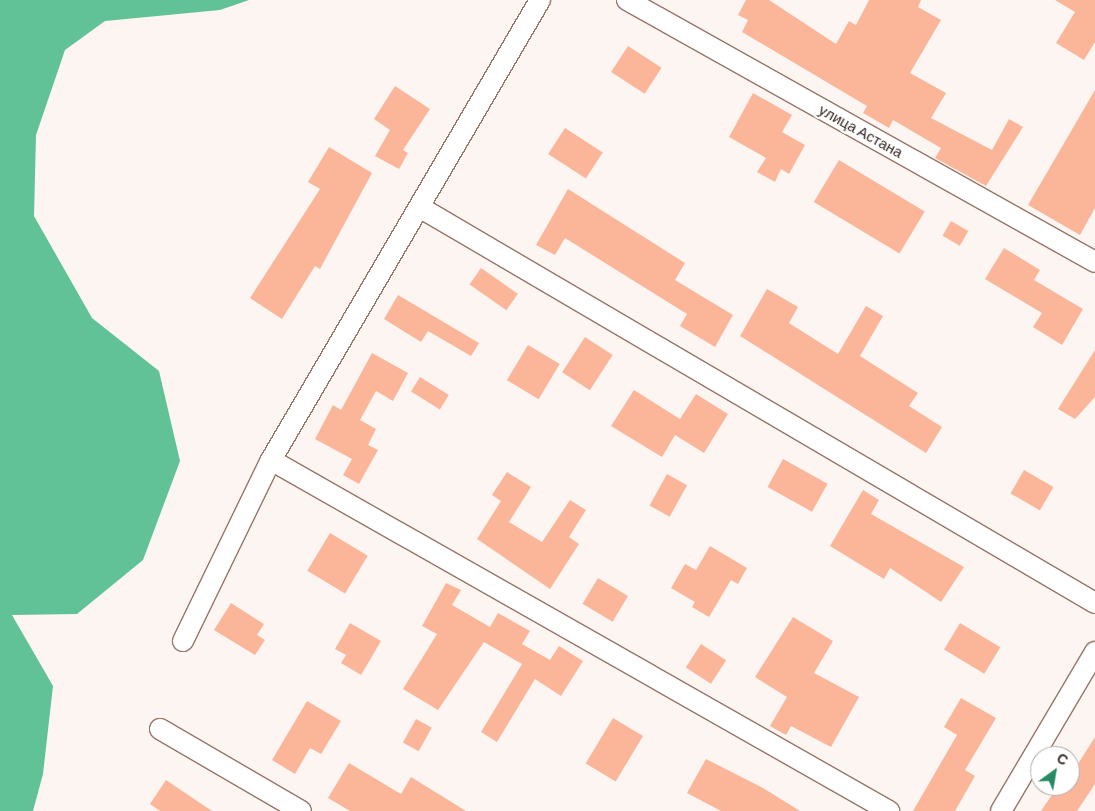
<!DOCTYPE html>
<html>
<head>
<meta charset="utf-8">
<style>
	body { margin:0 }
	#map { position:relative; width:1095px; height:811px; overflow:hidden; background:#fdf5f2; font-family:Barlow,sans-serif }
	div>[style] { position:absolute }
	.water>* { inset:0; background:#61c197 }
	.building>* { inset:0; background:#fbb69a; transform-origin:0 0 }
	.roads { filter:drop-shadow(1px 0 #967668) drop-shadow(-1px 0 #967668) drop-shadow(0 1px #967668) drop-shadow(0 -1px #967668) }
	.street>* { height:20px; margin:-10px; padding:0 10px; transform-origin:10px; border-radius:10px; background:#fff }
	span { translate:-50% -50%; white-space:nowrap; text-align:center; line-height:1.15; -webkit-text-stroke:4px #fff; paint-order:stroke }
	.street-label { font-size:15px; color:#362923 }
	.north { position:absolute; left:1030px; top:746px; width:50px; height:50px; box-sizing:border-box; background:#fff; border:1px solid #afa9a7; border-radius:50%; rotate:32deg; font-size:14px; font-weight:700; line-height:20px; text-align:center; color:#362923 }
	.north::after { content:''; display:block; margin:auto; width:18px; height:22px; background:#268a64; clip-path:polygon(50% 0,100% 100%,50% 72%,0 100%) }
</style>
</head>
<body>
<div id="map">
	<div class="water">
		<div style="clip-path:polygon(0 0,249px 0,220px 10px,105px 21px,65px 50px,36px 135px,34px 216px,92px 318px,159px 371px,180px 461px,143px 560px,77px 614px,12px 615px,53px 686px,43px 774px,33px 811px,0 811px)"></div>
	</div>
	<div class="building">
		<div style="clip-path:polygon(746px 0,769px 0,836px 44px,849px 21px,856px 25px,869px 0,921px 0,918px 7px,941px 20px,910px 73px,946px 93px,931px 118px,992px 150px,1009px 119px,1023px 127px,986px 186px,935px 158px,941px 148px,893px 120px,889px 128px,863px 113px,867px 106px,742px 32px,748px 20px,738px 15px)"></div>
		<div style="clip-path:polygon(1055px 0,1095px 0,1095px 42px,1084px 60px,1056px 43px,1075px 12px)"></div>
		<div style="left:628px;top:46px;width:40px;height:31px;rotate:33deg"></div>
		<div style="clip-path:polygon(395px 86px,430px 109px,403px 150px,408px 153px,399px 169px,375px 156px,390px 130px,374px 119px)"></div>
		<div style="clip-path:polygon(1095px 90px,1095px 208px,1080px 235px,1028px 205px)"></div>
		<div style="clip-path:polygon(753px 93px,792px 115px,782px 132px,805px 145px,789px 174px,781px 169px,775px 182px,757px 172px,766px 158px,729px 137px)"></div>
		<div style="left:565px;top:128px;width:45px;height:31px;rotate:33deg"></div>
		<div style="clip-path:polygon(329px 147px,372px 173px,320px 269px,315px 266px,282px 319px,250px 298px,320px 189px,308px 182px)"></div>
		<div style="left:839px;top:160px;width:100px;height:49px;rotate:31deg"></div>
		<div style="clip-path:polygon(568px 189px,685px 263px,675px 280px,733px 315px,715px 347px,680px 326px,687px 314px,565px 238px,555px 255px,536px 245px)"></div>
		<div style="left:951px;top:221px;width:20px;height:17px;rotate:30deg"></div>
		<div style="clip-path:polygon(1004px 248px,1040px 270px,1034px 280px,1083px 309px,1062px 345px,1033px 327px,1042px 313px,985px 279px)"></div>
		<div style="left:481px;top:268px;width:45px;height:20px;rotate:35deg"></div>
		<div style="clip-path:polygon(767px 289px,798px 307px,789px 323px,838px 354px,866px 306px,883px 316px,860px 356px,918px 393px,909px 406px,942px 427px,926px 453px,740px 336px)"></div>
		<div style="clip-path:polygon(398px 295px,479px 343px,471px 356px,428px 331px,421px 342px,384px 319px)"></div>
		<div style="left:585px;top:337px;width:33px;height:42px;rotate:33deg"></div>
		<div style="left:528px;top:345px;width:37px;height:41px;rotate:31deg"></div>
		<div style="clip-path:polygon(1095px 350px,1095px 397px,1075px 419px,1058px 409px)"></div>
		<div style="clip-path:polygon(372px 353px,408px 373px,393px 401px,376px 391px,360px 420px,376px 429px,368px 445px,378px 450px,359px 484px,343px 475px,352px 459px,315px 439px,333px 405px,341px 410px)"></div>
		<div style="left:420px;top:377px;width:34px;height:17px;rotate:32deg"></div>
		<div style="clip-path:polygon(634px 390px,680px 419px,696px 394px,728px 414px,704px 453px,675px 435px,662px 457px,611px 426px)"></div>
		<div style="left:783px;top:459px;width:51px;height:32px;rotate:29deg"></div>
		<div style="left:1024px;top:470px;width:34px;height:27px;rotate:30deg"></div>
		<div style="clip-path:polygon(507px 472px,531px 487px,509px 522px,542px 542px,570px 500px,586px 510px,569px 537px,579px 544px,550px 589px,477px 539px,501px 501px,492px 495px)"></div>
		<div style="left:667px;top:474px;width:23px;height:36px;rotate:29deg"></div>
		<div style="clip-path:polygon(863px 490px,879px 500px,871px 514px,964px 567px,941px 602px,890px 568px,884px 579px,830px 546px)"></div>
		<div style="left:330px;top:533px;width:44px;height:44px;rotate:31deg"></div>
		<div style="clip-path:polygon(710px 546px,747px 568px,738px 584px,731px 580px,709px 617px,692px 607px,695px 602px,671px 588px,685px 564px,696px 570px)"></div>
		<div style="left:598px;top:578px;width:35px;height:30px;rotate:31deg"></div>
		<div style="clip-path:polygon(446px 583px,461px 590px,452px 605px,490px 627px,498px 613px,530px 631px,522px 644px,550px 660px,559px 646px,583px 661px,561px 696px,535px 679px,497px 742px,481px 732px,522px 664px,484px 642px,438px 710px,403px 689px,437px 634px,422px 626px)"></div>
		<div style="clip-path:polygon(231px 603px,264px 624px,257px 635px,265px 640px,255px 655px,214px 630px)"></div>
		<div style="clip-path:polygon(793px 617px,833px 641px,814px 673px,859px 697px,831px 747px,791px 726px,786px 735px,770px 726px,787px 697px,755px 677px)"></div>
		<div style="clip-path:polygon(350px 623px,381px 641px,361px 675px,341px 663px,346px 655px,335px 649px)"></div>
		<div style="left:960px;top:623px;width:47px;height:31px;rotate:31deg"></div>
		<div style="left:701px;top:644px;width:30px;height:28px;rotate:33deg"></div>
		<div style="clip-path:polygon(961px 698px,996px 718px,965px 770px,975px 776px,955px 811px,913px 811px,957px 735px,944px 727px)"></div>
		<div style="clip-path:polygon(307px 701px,341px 721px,321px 754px,310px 748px,295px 774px,272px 760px)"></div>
		<div style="left:613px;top:718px;width:35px;height:53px;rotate:31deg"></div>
		<div style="left:416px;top:719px;width:18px;height:27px;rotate:29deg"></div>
		<div style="clip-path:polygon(1095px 737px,1095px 784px,1077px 811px,1041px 811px,1058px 786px,1070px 786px,1070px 763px,1076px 767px)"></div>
		<div style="clip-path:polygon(706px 759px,763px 788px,800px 811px,721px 811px,687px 793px)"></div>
		<div style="clip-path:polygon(349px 763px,401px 794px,411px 777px,466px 811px,350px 811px,328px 798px)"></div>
		<div style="clip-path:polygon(166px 780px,212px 811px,160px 811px,150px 804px)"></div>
	</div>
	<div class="roads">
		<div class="street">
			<div style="left:627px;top:0;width:536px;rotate:29.24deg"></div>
			<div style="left:421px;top:208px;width:781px;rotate:30.37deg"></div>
			<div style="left:271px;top:460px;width:711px;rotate:29.59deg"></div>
			<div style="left:183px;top:641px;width:201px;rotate:-64.1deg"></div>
			<div style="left:271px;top:460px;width:533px;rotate:-59.68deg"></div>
			<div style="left:160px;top:729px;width:163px;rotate:30.2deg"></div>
			<div style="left:1001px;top:811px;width:185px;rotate:-59.4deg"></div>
		</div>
	</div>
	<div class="street-label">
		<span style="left:861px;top:131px;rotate:29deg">улица Астана</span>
	</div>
	<div class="north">С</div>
</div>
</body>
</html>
